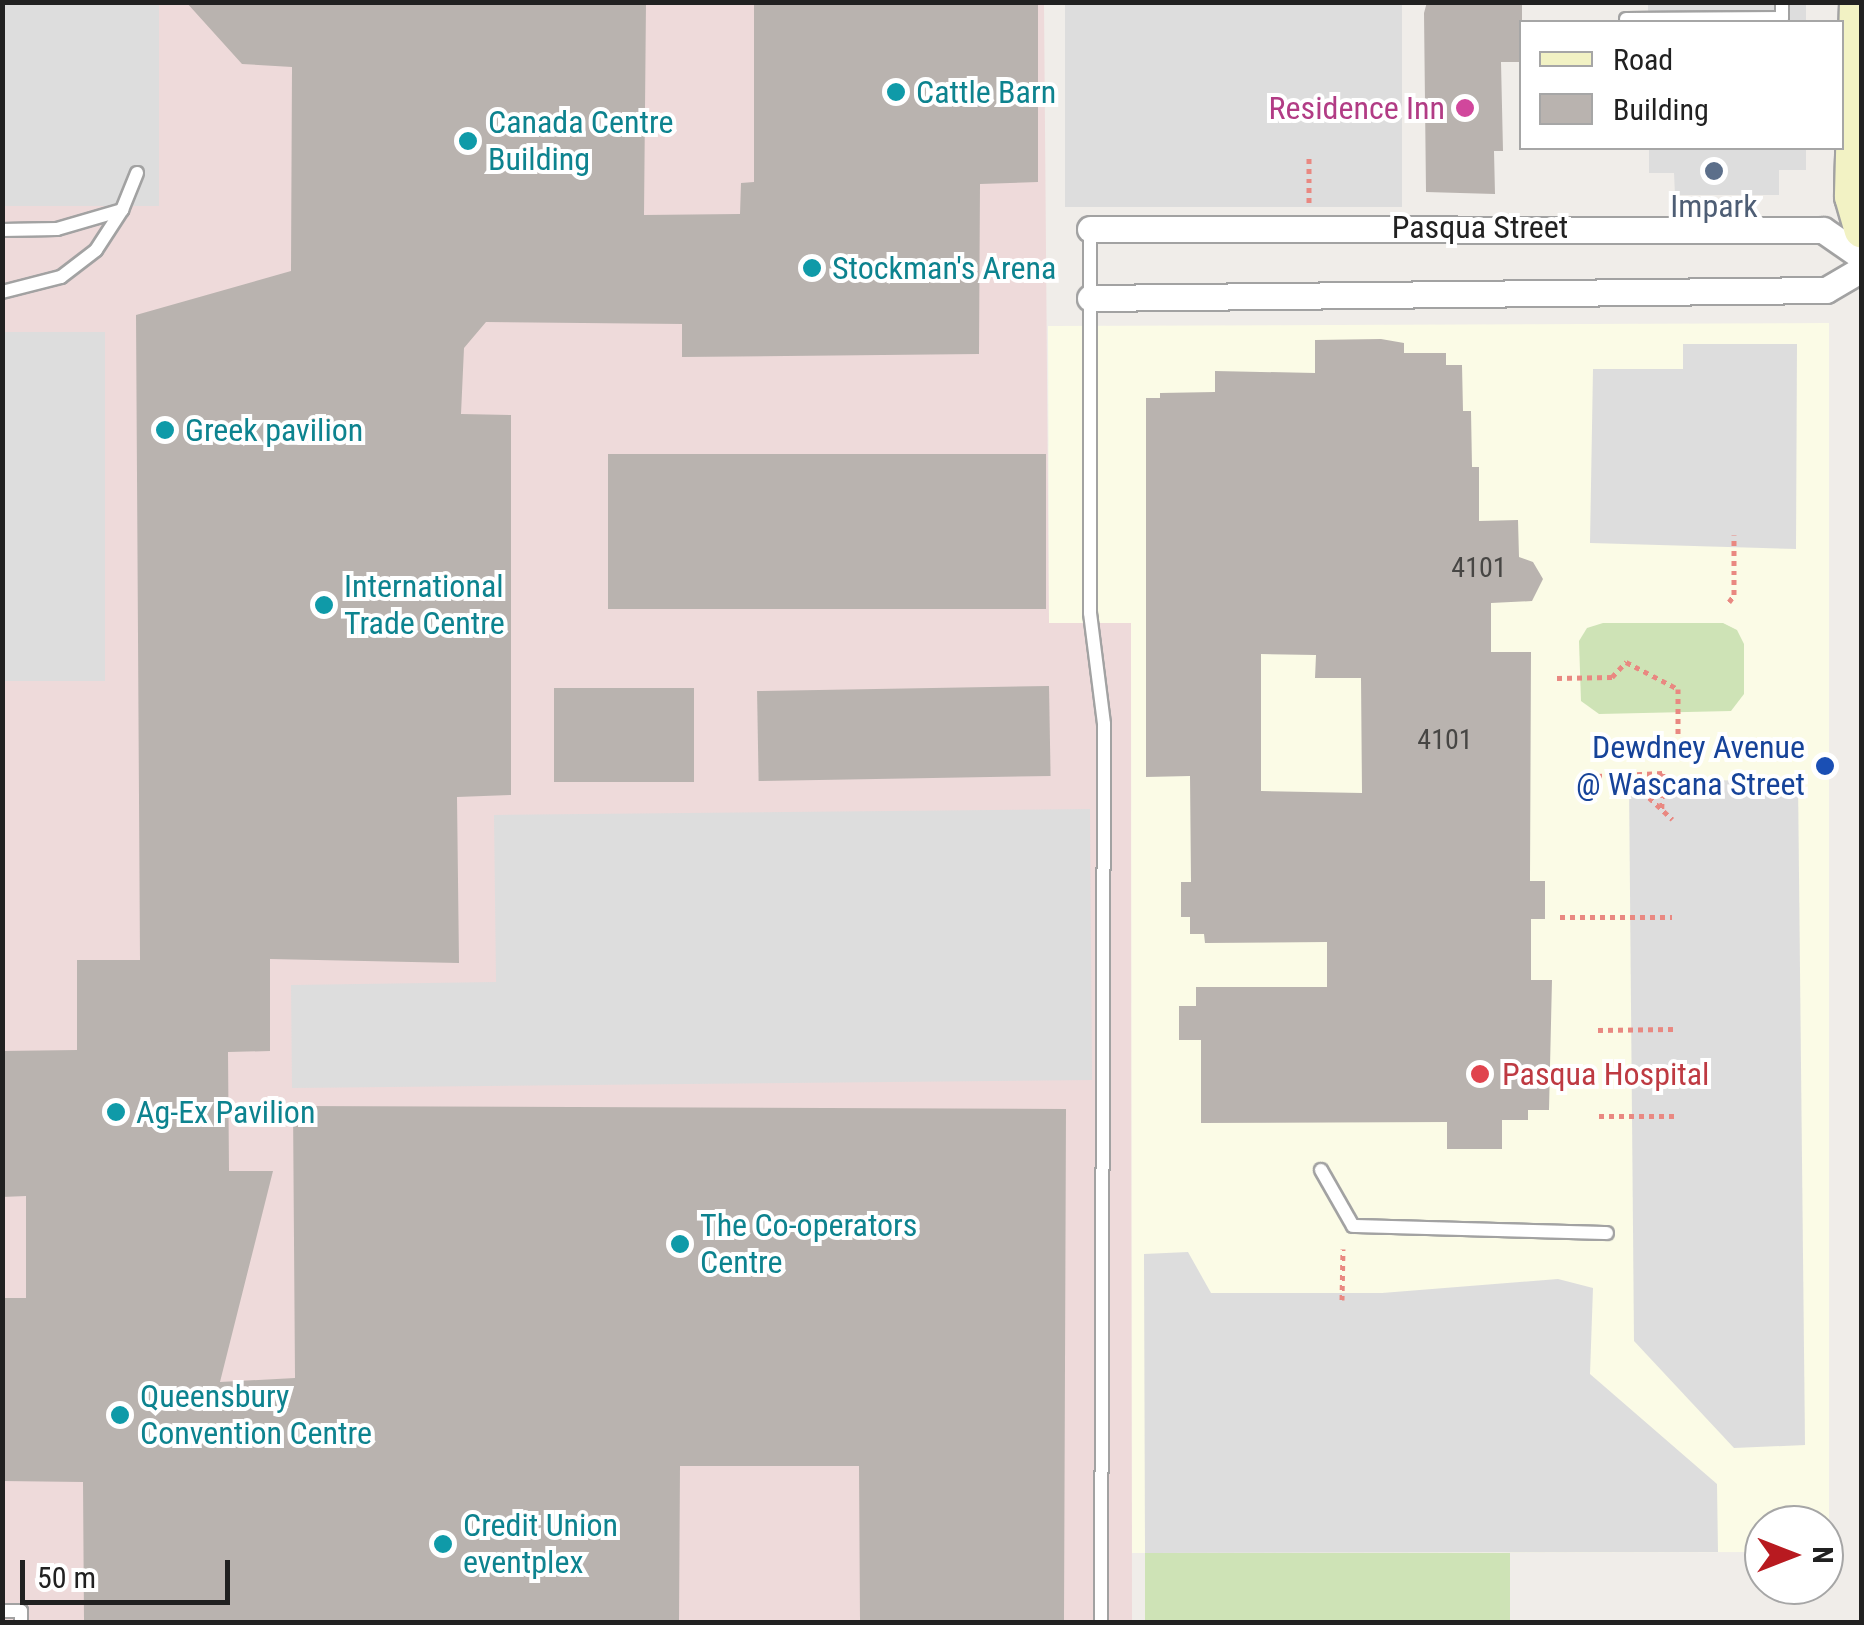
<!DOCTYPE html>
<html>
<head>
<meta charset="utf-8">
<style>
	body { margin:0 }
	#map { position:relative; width:1864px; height:1625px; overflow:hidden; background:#f0ede9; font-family:"Roboto Condensed",sans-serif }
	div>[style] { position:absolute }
	.commercial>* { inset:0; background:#eedada }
	.education>* { inset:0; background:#fbfbe6 }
	.grass>* { inset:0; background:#cee3b6; transform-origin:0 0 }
	.parking>* { inset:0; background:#ddd; transform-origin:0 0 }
	.building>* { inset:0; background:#b9b3af; transform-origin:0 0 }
	.path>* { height:5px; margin-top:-2.5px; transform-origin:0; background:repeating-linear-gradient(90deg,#e98881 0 5px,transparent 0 10px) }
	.roads { filter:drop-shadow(2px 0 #a2a2a2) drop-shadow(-2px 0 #a2a2a2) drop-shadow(0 2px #a2a2a2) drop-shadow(0 -2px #a2a2a2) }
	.lane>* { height:12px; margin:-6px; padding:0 6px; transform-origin:6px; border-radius:6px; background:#fff }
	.street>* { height:25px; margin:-12.5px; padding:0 12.5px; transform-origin:12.5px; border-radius:12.5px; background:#fff }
	.secondary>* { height:35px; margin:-17.5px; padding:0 17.5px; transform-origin:17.5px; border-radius:17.5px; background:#f2f2c4 }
	.dots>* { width:28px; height:28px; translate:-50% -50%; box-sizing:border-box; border:5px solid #fff; border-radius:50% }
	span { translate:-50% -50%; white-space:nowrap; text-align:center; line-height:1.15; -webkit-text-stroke:8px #fff; paint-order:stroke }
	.number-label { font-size:28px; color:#474644 }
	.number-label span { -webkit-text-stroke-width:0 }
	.culture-label { font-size:32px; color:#0d838f }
	.left { translate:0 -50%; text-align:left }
	.hotel-label { font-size:32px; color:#b23c85 }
	.right { translate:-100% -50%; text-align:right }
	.service-label { font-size:32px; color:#4e5e75 }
	.street-label { font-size:32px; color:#212121 }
	.transit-label { font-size:32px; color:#164399 }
	.health-label { font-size:32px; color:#be3a42 }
	.frame { position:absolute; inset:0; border:5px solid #212121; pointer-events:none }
	.legend { position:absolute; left:1519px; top:20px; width:325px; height:130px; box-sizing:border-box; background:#fff; border:2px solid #a6a6a6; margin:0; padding:12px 18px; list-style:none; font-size:30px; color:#212121 }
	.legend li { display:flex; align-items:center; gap:20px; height:50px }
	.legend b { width:50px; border:2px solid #a6a6a6 }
	.north { position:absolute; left:1744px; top:1505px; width:100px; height:100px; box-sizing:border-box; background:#fff; border:2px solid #a6a6a6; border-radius:50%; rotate:90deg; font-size:28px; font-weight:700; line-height:40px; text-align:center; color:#212121 }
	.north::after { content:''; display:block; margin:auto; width:35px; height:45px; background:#b81a20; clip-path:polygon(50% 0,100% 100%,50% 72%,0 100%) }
	.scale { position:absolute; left:20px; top:1560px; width:210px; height:45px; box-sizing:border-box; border:5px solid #212121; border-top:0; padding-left:12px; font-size:30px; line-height:35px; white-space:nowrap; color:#212121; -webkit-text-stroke:8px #fff; paint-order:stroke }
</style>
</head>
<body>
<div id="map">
	<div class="commercial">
		<div style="clip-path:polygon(3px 3px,1044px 3px,1049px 622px,1131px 623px,1132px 1622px,3px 1622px)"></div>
	</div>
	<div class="education">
		<div style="clip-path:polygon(1829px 323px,1829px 1551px,1824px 1551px,1824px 1525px,1764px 1525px,1764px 1552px,1132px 1553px,1131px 623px,1049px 623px,1048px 326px)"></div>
	</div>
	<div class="grass">
		<div style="clip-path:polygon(1723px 623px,1737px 630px,1744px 644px,1744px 694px,1731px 711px,1599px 714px,1581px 701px,1579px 641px,1587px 628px,1603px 623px)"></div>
		<div style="left:1145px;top:1553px;width:365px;height:69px"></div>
	</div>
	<div class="parking">
		<div style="left:2px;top:3px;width:157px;height:203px"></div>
		<div style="left:1065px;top:3px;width:337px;height:204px"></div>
		<div style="left:1648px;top:3px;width:158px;height:19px"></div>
		<div style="clip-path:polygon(1649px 148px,1806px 148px,1806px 170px,1779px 170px,1779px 195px,1675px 195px,1674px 173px,1649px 173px)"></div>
		<div style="left:105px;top:332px;width:349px;height:102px;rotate:90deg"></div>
		<div style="clip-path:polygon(1683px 344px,1797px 344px,1796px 549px,1590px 543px,1593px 369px,1683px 369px)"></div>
		<div style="clip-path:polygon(1798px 780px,1805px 1445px,1734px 1448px,1634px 1341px,1629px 781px)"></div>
		<div style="clip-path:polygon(1090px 809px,1092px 1080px,292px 1088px,291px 985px,496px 982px,494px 815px)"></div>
		<div style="clip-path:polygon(1188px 1252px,1211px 1293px,1382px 1293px,1558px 1279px,1593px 1288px,1590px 1374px,1717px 1484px,1718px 1552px,1145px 1553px,1144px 1254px)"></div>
	</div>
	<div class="building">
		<div style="clip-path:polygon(186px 2px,646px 2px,644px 215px,740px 214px,741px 183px,754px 182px,754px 2px,1038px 2px,1038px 182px,980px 184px,979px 354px,682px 357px,682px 324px,486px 322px,464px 348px,461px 414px,511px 415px,511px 795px,457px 797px,459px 963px,270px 959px,270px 1051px,228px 1052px,229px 1171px,273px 1171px,220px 1382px,295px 1378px,293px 1106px,1066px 1109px,1064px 1622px,860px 1622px,859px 1466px,680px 1466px,679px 1622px,84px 1622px,83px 1482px,2px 1481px,2px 1298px,26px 1298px,26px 1196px,2px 1197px,2px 1051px,77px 1050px,77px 960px,140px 960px,136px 315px,291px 271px,292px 67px,242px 64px)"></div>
		<div style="clip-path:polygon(1427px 2px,1522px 2px,1522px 62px,1501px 62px,1503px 151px,1494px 151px,1495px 194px,1426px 192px,1424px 13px)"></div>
		<div style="clip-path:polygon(evenodd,1381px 339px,1404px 343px,1404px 353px,1446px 353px,1446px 365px,1462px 365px,1463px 411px,1471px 411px,1472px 467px,1479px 467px,1479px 521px,1518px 520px,1519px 557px,1533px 562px,1543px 579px,1532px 601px,1491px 603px,1491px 652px,1531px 652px,1530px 881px,1545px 881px,1545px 919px,1531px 919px,1531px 980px,1552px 980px,1549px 1110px,1528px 1110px,1528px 1120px,1502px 1120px,1502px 1149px,1447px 1149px,1447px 1122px,1201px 1123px,1201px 1040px,1179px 1040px,1179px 1006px,1196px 1006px,1196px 987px,1327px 987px,1327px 942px,1205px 943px,1204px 934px,1190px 934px,1190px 917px,1181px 917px,1181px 882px,1191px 882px,1190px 776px,1146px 777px,1146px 398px,1160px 398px,1160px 393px,1215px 392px,1215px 371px,1315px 373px,1315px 340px,1381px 339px,1261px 654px,1316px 655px,1315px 678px,1361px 678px,1362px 793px,1261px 791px,1261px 654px)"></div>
		<div style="left:1046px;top:454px;width:155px;height:438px;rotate:90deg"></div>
		<div style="left:1049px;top:686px;width:90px;height:292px;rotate:89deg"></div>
		<div style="left:554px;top:688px;width:140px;height:94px"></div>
	</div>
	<div class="path">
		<div style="left:1309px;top:158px;width:47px;rotate:90deg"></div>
		<div style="left:1729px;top:602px;width:9px;rotate:-54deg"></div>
		<div style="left:1734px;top:595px;width:60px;rotate:-90deg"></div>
		<div style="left:1557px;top:678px;width:55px;rotate:-1deg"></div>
		<div style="left:1612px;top:677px;width:21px;rotate:-47deg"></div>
		<div style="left:1626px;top:662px;width:59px;rotate:27.4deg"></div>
		<div style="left:1678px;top:689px;width:47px;rotate:90deg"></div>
		<div style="left:1597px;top:776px;width:66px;rotate:-2.6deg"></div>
		<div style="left:1663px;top:773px;width:36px;rotate:92deg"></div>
		<div style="left:1627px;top:777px;width:62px;rotate:43deg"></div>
		<div style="left:1560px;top:917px;width:112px"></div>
		<div style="left:1598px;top:1030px;width:75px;rotate:-0.8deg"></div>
		<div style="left:1599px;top:1116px;width:75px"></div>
		<div style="left:1342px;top:1300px;width:51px;rotate:-88.9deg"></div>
	</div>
	<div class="roads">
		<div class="lane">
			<div style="left:1626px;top:19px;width:156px;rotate:-0.4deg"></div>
			<div style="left:1782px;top:18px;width:16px;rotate:-90deg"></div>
			<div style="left:1090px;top:229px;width:384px;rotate:90deg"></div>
			<div style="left:1090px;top:613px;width:112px;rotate:82.8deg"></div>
			<div style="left:1104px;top:724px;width:898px;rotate:90.19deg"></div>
			<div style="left:2px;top:230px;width:55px;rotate:-1deg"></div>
			<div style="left:57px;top:229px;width:68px;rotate:-16.3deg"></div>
			<div style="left:2px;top:292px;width:61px;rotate:-14.3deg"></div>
			<div style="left:61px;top:277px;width:44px;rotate:-37.6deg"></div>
			<div style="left:96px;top:250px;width:48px;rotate:-57deg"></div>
			<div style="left:122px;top:210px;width:40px;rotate:-68deg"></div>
			<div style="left:1321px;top:1170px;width:64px;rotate:60.3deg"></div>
			<div style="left:1353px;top:1226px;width:254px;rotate:1.6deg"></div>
			<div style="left:2px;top:1611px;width:19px"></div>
			<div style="left:21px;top:1611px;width:11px;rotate:90deg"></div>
		</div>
		<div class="street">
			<div style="left:1090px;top:229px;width:733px;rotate:0.08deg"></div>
			<div style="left:1823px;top:230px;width:47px;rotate:34.7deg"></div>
			<div style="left:1090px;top:298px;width:736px;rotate:-0.62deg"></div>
			<div style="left:1826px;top:290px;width:42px;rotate:-30.3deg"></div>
		</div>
		<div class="secondary">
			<div style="left:1857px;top:2px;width:194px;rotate:91.5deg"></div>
			<div style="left:1852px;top:196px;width:35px;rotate:74deg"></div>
		</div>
	</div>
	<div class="dots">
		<div style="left:896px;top:92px;background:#0f9aa8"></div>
		<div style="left:1465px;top:108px;background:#d1479c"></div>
		<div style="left:468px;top:141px;background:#0f9aa8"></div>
		<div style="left:1714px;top:171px;background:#5c6f8a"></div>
		<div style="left:812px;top:268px;background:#0f9aa8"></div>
		<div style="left:165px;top:430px;background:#0f9aa8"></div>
		<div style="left:324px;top:605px;background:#0f9aa8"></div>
		<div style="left:1825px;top:766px;background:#1a4fb4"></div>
		<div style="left:1480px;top:1074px;background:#e0444e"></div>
		<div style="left:116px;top:1112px;background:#0f9aa8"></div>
		<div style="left:680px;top:1244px;background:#0f9aa8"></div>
		<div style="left:120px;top:1415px;background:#0f9aa8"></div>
		<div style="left:443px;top:1544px;background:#0f9aa8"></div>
	</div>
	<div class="number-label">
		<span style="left:1479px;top:568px">4101</span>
		<span style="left:1445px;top:740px">4101</span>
	</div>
	<div class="culture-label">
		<span class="left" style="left:916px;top:92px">Cattle Barn</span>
		<span class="left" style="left:488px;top:141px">Canada Centre<br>Building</span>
		<span class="left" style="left:832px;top:268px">Stockman's Arena</span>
		<span class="left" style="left:185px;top:430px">Greek pavilion</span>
		<span class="left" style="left:344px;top:605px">International<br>Trade Centre</span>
		<span class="left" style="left:136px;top:1112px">Ag-Ex Pavilion</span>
		<span class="left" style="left:700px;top:1244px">The Co-operators<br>Centre</span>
		<span class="left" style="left:140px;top:1415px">Queensbury<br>Convention Centre</span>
		<span class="left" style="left:463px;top:1544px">Credit Union<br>eventplex</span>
	</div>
	<div class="hotel-label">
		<span class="right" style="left:1445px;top:108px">Residence Inn</span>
	</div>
	<div class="service-label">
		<span style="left:1714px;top:206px">Impark</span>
	</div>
	<div class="street-label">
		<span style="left:1480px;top:227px">Pasqua Street</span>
	</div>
	<div class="transit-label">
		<span class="right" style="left:1805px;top:766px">Dewdney Avenue<br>@ Wascana Street</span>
	</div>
	<div class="health-label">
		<span class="left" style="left:1502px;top:1074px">Pasqua Hospital</span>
	</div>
	<div class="frame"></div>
	<ul class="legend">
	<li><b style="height:12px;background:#f2f2c4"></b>Road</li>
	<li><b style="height:28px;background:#b9b3af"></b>Building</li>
	</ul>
	<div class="north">N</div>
	<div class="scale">50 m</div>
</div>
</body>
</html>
